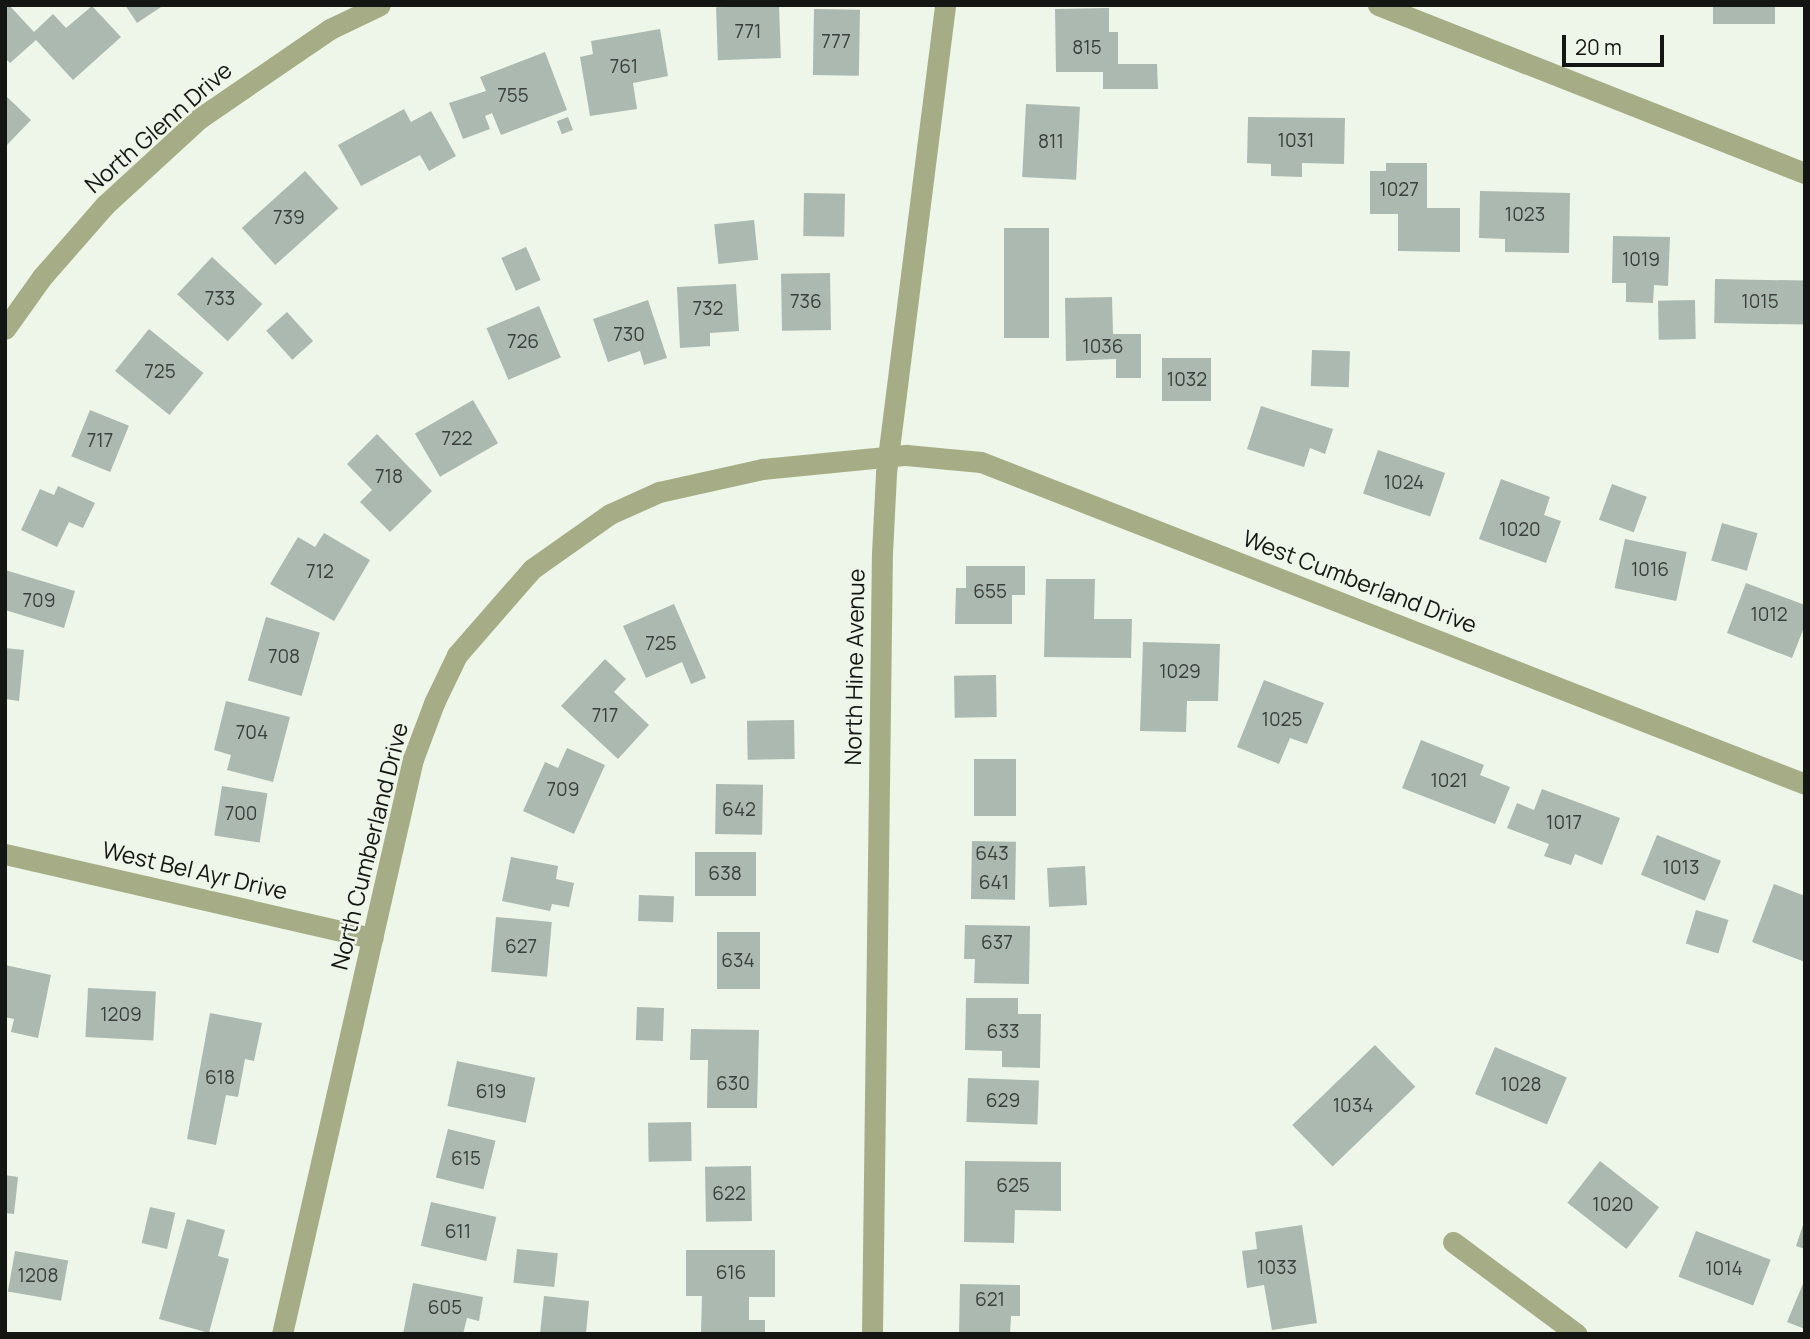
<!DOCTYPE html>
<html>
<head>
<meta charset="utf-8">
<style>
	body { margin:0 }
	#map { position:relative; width:1810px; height:1339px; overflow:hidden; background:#edf6e8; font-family:Manrope,sans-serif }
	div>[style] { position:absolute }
	.building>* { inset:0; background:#acb9b0; transform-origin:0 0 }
	.minor>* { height:21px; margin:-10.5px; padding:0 10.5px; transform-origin:10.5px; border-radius:10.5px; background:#a6ad86 }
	span { translate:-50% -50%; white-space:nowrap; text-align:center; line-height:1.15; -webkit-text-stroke:5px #edf6e8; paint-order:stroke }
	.number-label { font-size:19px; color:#393f3a }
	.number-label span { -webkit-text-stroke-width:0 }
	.street-label { font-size:23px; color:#131612 }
	.frame { position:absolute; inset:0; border:7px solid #131612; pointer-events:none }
	.scale { position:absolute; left:1562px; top:35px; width:102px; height:32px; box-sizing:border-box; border:4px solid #131612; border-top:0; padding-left:9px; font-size:21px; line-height:24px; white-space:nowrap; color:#131612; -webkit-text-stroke:5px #edf6e8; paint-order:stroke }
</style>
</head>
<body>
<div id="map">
	<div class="building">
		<div style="clip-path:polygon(9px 5px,34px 32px,53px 14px,66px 28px,92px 6px,121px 37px,73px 80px,36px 40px,10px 63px,5px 58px,5px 7px)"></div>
		<div style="clip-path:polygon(125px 5px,164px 5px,137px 23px)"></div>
		<div style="left:779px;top:5px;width:53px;height:63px;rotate:88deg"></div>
		<div style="left:1713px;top:5px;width:62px;height:19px"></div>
		<div style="clip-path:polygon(1109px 8px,1109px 32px,1118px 32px,1118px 64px,1157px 64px,1158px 89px,1103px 89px,1103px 72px,1056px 72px,1055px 9px)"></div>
		<div style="left:814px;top:9px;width:46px;height:66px;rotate:1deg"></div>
		<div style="clip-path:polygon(660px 29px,668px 76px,633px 83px,637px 109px,590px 116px,580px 57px,593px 54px,591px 41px)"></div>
		<div style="clip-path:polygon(545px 52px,567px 110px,501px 135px,492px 113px,485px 116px,490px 129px,463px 139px,449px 103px,486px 91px,480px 77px)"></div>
		<div style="clip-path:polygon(5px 95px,31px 120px,5px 147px)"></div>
		<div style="left:1026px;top:104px;width:54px;height:73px;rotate:3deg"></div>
		<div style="clip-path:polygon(404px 109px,411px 122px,431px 111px,456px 156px,429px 171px,420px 155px,361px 186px,338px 145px)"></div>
		<div style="left:568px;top:117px;width:14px;height:12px;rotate:69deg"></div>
		<div style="clip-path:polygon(1248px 117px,1345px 118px,1344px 164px,1302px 163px,1302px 177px,1271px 176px,1271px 164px,1247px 163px)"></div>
		<div style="clip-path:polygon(1386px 163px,1427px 163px,1427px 208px,1460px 208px,1460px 252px,1398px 251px,1398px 214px,1370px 214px,1370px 171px,1386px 171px)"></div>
		<div style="left:305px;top:171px;width:50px;height:85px;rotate:48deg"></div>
		<div style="clip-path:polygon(1480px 191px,1570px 193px,1569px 253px,1505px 252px,1505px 239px,1479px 238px)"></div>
		<div style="left:804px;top:193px;width:41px;height:43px;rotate:1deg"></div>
		<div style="left:754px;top:220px;width:40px;height:40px;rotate:84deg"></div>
		<div style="left:1004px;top:228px;width:45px;height:110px"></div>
		<div style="clip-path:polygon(1613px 236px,1670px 237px,1668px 286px,1654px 285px,1653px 303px,1626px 302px,1626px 283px,1612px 283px)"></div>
		<div style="left:526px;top:247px;width:36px;height:27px;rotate:66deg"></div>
		<div style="left:212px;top:257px;width:69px;height:51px;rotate:43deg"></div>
		<div style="left:830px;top:273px;width:57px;height:49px;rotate:89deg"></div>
		<div style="left:1715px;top:279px;width:90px;height:44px;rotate:1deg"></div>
		<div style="clip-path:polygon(736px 284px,739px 331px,710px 333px,710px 346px,680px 348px,677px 287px)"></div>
		<div style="clip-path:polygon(1112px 297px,1113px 334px,1141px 334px,1141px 378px,1116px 378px,1116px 359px,1066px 361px,1065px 298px)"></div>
		<div style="clip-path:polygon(648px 300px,667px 358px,644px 365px,640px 351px,608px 362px,593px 319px)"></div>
		<div style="left:1695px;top:300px;width:39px;height:37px;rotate:89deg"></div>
		<div style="left:539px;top:306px;width:56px;height:57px;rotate:67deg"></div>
		<div style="left:287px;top:312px;width:39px;height:28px;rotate:48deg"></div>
		<div style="left:149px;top:329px;width:70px;height:54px;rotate:39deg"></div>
		<div style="left:1312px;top:350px;width:38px;height:36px;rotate:2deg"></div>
		<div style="left:1162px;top:358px;width:49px;height:43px"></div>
		<div style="left:473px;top:400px;width:50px;height:67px;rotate:60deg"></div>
		<div style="clip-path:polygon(1261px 406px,1333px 429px,1325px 454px,1310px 448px,1304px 467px,1247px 449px)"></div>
		<div style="left:90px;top:410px;width:42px;height:50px;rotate:22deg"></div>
		<div style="clip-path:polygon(377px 434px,432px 491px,390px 532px,360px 502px,372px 490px,347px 464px)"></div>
		<div style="left:1378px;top:450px;width:71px;height:46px;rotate:19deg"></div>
		<div style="clip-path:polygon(1501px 479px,1550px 497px,1544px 515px,1561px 521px,1546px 563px,1479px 539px)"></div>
		<div style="left:1612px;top:484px;width:37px;height:38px;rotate:20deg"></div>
		<div style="clip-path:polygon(58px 486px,95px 503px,83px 528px,69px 522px,57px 547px,21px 530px,40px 489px,54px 495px)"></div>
		<div style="left:1722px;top:523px;width:37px;height:39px;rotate:16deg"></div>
		<div style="clip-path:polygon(324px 533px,370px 560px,334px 621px,270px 584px,298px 537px,315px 547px)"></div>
		<div style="left:1625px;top:539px;width:63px;height:50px;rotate:12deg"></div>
		<div style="clip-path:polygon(966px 566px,1025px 566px,1025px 595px,1012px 595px,1012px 624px,955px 624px,956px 588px,966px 588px)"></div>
		<div style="clip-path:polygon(5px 570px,75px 591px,64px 628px,5px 610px)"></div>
		<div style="clip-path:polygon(1046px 579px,1095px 579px,1094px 619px,1132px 619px,1131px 658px,1044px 657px)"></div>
		<div style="clip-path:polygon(1746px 583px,1805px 605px,1805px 625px,1792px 658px,1727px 633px)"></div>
		<div style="clip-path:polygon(674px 604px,706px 678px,691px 684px,682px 662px,646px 678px,623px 626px)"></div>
		<div style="left:266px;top:617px;width:56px;height:66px;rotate:16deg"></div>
		<div style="clip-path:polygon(1143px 642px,1220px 644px,1218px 701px,1187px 701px,1186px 732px,1140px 731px)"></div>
		<div style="clip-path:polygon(5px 648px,24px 650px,19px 701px,5px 699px)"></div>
		<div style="clip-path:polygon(605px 659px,626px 679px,614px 692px,649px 725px,618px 759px,561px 706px)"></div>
		<div style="left:996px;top:675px;width:42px;height:42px;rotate:89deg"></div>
		<div style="clip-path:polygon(1264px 680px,1324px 703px,1307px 744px,1290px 738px,1279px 764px,1237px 747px)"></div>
		<div style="clip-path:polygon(226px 701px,290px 717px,273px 782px,227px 770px,231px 755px,214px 750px)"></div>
		<div style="left:794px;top:720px;width:39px;height:47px;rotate:89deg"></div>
		<div style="clip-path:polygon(1421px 740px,1484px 765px,1480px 775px,1510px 787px,1495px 824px,1402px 788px)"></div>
		<div style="clip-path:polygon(567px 748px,605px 765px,574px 834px,523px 811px,545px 762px,558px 768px)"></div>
		<div style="left:974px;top:759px;width:42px;height:57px"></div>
		<div style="left:716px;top:784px;width:47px;height:50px;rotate:1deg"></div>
		<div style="left:222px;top:786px;width:46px;height:50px;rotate:9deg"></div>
		<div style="clip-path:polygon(1542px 789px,1620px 818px,1602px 865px,1575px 854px,1571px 865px,1544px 856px,1549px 844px,1507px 828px,1517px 803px,1534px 810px)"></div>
		<div style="left:1657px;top:835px;width:69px;height:43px;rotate:22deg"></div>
		<div style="left:972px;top:841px;width:44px;height:58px;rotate:1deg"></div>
		<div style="left:695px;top:852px;width:61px;height:44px"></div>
		<div style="clip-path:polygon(511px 857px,558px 866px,556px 879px,574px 883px,569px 907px,552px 904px,550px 911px,502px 901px)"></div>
		<div style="left:1085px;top:866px;width:39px;height:38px;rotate:87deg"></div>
		<div style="clip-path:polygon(1774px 884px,1805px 896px,1805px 962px,1752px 942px)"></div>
		<div style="left:639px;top:895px;width:35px;height:26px;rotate:2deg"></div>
		<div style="left:1696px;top:910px;width:34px;height:35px;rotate:17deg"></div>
		<div style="left:496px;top:917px;width:56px;height:55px;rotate:5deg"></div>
		<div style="clip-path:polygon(965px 925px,1030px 926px,1029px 984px,974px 983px,975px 959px,964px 959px)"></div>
		<div style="left:717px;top:932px;width:43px;height:57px"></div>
		<div style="clip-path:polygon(5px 965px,51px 975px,38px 1038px,11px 1032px,14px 1019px,5px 1017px)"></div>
		<div style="left:88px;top:988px;width:68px;height:49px;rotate:3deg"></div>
		<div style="clip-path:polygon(966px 998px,1018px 998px,1018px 1014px,1041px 1014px,1040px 1068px,1002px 1067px,1002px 1051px,965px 1050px)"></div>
		<div style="left:637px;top:1007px;width:27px;height:33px;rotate:2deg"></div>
		<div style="clip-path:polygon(210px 1013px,262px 1023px,254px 1061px,245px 1059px,238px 1097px,226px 1095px,216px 1145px,187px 1139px)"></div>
		<div style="clip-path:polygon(691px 1029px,759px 1030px,757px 1108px,707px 1108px,708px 1060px,690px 1060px)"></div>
		<div style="left:1375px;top:1045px;width:58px;height:115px;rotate:46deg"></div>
		<div style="left:1495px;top:1047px;width:78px;height:51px;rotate:23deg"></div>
		<div style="left:457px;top:1061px;width:80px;height:46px;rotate:12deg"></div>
		<div style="left:968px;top:1078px;width:71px;height:44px;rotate:2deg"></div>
		<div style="left:691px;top:1122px;width:39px;height:43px;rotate:89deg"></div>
		<div style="left:448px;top:1129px;width:49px;height:50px;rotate:14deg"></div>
		<div style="clip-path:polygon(965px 1161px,1061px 1162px,1061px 1211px,1015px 1210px,1014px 1243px,964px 1242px)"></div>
		<div style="left:1600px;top:1161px;width:75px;height:53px;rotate:38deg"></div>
		<div style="left:751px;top:1166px;width:55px;height:46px;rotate:89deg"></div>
		<div style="clip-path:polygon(5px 1175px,18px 1177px,14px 1214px,5px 1213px)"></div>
		<div style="left:431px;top:1202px;width:67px;height:45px;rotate:13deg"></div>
		<div style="left:150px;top:1207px;width:26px;height:37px;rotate:13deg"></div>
		<div style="clip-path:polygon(187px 1219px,225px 1230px,218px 1256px,229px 1259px,209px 1333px,159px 1319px)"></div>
		<div style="clip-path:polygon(1805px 1219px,1805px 1249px,1796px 1246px)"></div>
		<div style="clip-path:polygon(1302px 1225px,1317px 1323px,1272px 1330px,1264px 1285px,1247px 1288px,1242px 1251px,1257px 1249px,1255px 1232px)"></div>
		<div style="left:1696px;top:1231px;width:80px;height:49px;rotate:21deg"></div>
		<div style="left:517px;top:1249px;width:41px;height:34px;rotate:6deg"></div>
		<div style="clip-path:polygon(686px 1250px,775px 1250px,775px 1297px,749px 1297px,749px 1320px,765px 1320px,765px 1334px,701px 1334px,702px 1296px,686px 1296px)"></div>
		<div style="left:15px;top:1251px;width:54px;height:41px;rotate:10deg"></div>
		<div style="clip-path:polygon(1805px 1279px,1805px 1329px,1787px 1322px)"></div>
		<div style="clip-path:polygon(413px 1283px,483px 1297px,479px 1321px,467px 1318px,463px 1334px,403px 1334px)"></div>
		<div style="clip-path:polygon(960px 1284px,1020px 1285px,1020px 1316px,1011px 1316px,1010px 1334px,959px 1334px)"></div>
		<div style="clip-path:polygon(544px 1296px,589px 1301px,586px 1334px,540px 1334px)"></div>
	</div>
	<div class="minor">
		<div style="left:1378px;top:5px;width:459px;rotate:21.5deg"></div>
		<div style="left:5px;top:329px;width:64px;rotate:-54.6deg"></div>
		<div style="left:42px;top:277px;width:96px;rotate:-48.8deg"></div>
		<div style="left:105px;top:205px;width:129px;rotate:-42.5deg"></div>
		<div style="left:200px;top:118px;width:158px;rotate:-34.4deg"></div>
		<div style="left:330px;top:29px;width:55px;rotate:-25.6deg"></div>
		<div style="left:5px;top:854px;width:377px;rotate:12.9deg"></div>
		<div style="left:1453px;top:1242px;width:154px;rotate:36.6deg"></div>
		<div style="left:282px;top:1334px;width:590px;rotate:-77.17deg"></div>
		<div style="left:413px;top:759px;width:60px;rotate:-69.4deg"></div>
		<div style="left:434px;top:703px;width:53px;rotate:-64.4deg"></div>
		<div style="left:457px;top:655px;width:114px;rotate:-48.9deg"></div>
		<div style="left:532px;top:569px;width:95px;rotate:-35.2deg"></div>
		<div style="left:610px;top:514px;width:54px;rotate:-24.2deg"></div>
		<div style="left:659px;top:492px;width:106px;rotate:-12.6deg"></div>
		<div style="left:762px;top:469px;width:145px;rotate:-5.6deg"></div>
		<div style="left:906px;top:455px;width:75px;rotate:5.3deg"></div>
		<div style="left:981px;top:462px;width:885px;rotate:21.34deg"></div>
		<div style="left:872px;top:1334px;width:781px;rotate:-89.27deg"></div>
		<div style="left:882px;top:553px;width:80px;rotate:-87.1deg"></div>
		<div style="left:886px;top:473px;width:472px;rotate:-82.8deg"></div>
	</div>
	<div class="number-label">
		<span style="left:748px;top:32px">771</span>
		<span style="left:836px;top:42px">777</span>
		<span style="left:1087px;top:48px">815</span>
		<span style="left:624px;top:67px">761</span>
		<span style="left:513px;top:96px">755</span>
		<span style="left:1296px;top:141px">1031</span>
		<span style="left:1051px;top:142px">811</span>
		<span style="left:1399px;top:190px">1027</span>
		<span style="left:1525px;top:215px">1023</span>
		<span style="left:289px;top:218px">739</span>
		<span style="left:1641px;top:260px">1019</span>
		<span style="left:220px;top:299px">733</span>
		<span style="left:806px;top:302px">736</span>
		<span style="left:1760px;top:302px">1015</span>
		<span style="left:708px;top:309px">732</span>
		<span style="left:629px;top:335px">730</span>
		<span style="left:523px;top:342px">726</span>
		<span style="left:1103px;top:347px">1036</span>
		<span style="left:160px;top:372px">725</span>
		<span style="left:1187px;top:380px">1032</span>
		<span style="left:457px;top:439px">722</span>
		<span style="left:100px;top:441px">717</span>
		<span style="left:389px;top:477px">718</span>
		<span style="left:1404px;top:483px">1024</span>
		<span style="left:1520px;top:530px">1020</span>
		<span style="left:1650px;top:570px">1016</span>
		<span style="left:320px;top:572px">712</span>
		<span style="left:990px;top:592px">655</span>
		<span style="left:39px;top:601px">709</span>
		<span style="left:1769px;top:615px">1012</span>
		<span style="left:661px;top:644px">725</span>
		<span style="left:284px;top:657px">708</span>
		<span style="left:1180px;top:672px">1029</span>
		<span style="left:605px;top:716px">717</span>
		<span style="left:1282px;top:720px">1025</span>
		<span style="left:252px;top:733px">704</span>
		<span style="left:1449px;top:781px">1021</span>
		<span style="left:563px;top:790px">709</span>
		<span style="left:739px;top:810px">642</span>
		<span style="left:241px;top:814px">700</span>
		<span style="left:1564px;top:823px">1017</span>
		<span style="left:992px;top:854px">643</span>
		<span style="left:1681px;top:868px">1013</span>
		<span style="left:725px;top:874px">638</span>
		<span style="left:994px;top:883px">641</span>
		<span style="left:997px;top:943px">637</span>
		<span style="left:521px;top:947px">627</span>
		<span style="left:738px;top:961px">634</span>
		<span style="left:121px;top:1015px">1209</span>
		<span style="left:1003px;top:1032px">633</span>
		<span style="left:220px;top:1078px">618</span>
		<span style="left:733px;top:1084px">630</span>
		<span style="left:1521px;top:1085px">1028</span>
		<span style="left:491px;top:1092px">619</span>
		<span style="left:1003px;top:1101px">629</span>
		<span style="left:1353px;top:1106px">1034</span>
		<span style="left:466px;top:1159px">615</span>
		<span style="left:1013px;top:1186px">625</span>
		<span style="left:729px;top:1194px">622</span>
		<span style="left:1613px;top:1205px">1020</span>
		<span style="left:458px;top:1232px">611</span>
		<span style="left:1277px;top:1268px">1033</span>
		<span style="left:1724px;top:1269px">1014</span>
		<span style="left:731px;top:1273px">616</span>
		<span style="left:38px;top:1276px">1208</span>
		<span style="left:990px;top:1300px">621</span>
		<span style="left:445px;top:1308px">605</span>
	</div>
	<div class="street-label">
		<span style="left:158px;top:127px;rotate:-41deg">North Glenn Drive</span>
		<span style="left:1360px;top:581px;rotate:21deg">West Cumberland Drive</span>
		<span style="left:854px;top:667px;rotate:-89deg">North Hine Avenue</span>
		<span style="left:369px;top:846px;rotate:-76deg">North Cumberland Drive</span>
		<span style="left:195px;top:870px;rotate:13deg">West Bel Ayr Drive</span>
	</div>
	<div class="frame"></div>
	<div class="scale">20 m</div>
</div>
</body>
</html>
